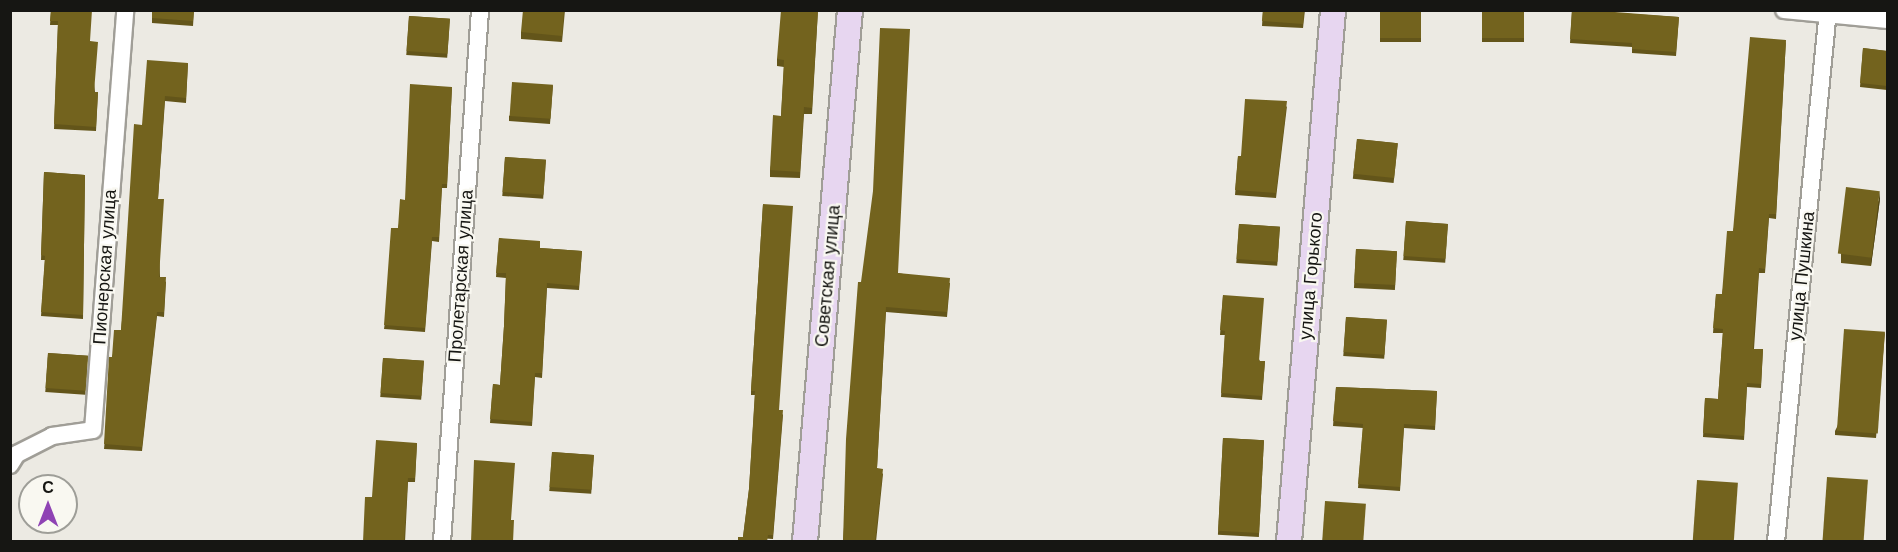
<!DOCTYPE html>
<html>
<head>
<meta charset="utf-8">
<style>
	body { margin:0 }
	#map { position:relative; width:1898px; height:552px; overflow:hidden; background:#eceae3; font-family:"Work Sans",sans-serif }
	div>[style] { position:absolute }
	.roads { filter:drop-shadow(2px 0 #a09e97) drop-shadow(-2px 0 #a09e97) drop-shadow(0 2px #a09e97) drop-shadow(0 -2px #a09e97) }
	.street>* { height:16px; margin:-8px; padding:0 8px; transform-origin:8px; border-radius:8px; background:#fff }
	.secondary>* { height:24px; margin:-12px; padding:0 12px; transform-origin:12px; border-radius:12px; background:#e7d6f0 }
	.wall>* { inset:0; background:#63551a; transform-origin:0 0 }
	.shaded-wall>* { inset:0; background:#504515 }
	.building>* { inset:0; background:#73631e; transform-origin:0 0 }
	span { translate:-50% -50%; white-space:nowrap; text-align:center; line-height:1.15; -webkit-text-stroke:4.5px #f9f8f1; paint-order:stroke }
	.street-label { font-size:18px; color:#161613 }
	.frame { position:absolute; inset:0; border:12px solid #161613; pointer-events:none }
	.north { position:absolute; left:18px; top:474px; width:60px; height:60px; box-sizing:border-box; background:#f9f8f1; border:2px solid #9e9e98; border-radius:50%; rotate:0deg; font-size:16px; font-weight:700; line-height:24px; text-align:center; color:#161613 }
	.north::after { content:''; display:block; margin:auto; width:21px; height:27px; background:#8f43b4; clip-path:polygon(50% 0,100% 100%,50% 72%,0 100%) }
</style>
</head>
<body>
<div id="map">
	<div class="roads">
		<div class="street">
			<div style="left:1784px;top:10px;width:104px;rotate:5.5deg"></div>
			<div style="left:10px;top:465px;width:13px;rotate:-58deg"></div>
			<div style="left:17px;top:454px;width:39px;rotate:-27deg"></div>
			<div style="left:52px;top:436px;width:41px;rotate:-8.3deg"></div>
			<div style="left:93px;top:430px;width:421px;rotate:-85.6deg"></div>
			<div style="left:442px;top:542px;width:533px;rotate:-85.91deg"></div>
			<div style="left:1776px;top:542px;width:535px;rotate:-84.42deg"></div>
		</div>
		<div class="secondary">
			<div style="left:805px;top:542px;width:534px;rotate:-85.17deg"></div>
			<div style="left:1289px;top:542px;width:534px;rotate:-85.27deg"></div>
		</div>
	</div>
	<div class="wall">
		<div style="clip-path:polygon(51px 10px,90px 41px,95px 92px,98px 92px,96px 131px,54px 129px,58px 25px,50px 25px)"></div>
		<div style="clip-path:polygon(152px 10px,194px 10px,193px 26px,152px 23px)"></div>
		<div style="clip-path:polygon(565px 10px,562px 42px,521px 39px,521px 32px)"></div>
		<div style="clip-path:polygon(818px 10px,812px 114px,804px 114px,800px 178px,770px 177px,770px 170px,781px 116px,784px 67px,777px 66px,777px 59px)"></div>
		<div style="clip-path:polygon(1263px 10px,1305px 10px,1303px 28px,1262px 26px)"></div>
		<div style="left:1380px;top:10px;width:41px;height:32px"></div>
		<div style="left:1482px;top:10px;width:42px;height:32px"></div>
		<div style="clip-path:polygon(1572px 10px,1679px 17px,1676px 56px,1632px 53px,1632px 47px,1570px 43px)"></div>
		<div style="left:409px;top:16px;width:41px;height:39px;rotate:4deg"></div>
		<div style="clip-path:polygon(1786px 40px,1776px 219px,1769px 218px,1765px 273px,1759px 273px,1754px 349px,1763px 349px,1761px 388px,1747px 387px,1744px 440px,1703px 437px,1705px 398px,1718px 399px,1723px 333px,1713px 333px,1716px 294px,1722px 294px,1733px 231px)"></div>
		<div style="clip-path:polygon(1863px 48px,1887px 51px,1887px 90px,1860px 87px)"></div>
		<div style="clip-path:polygon(188px 63px,186px 103px,165px 101px,158px 199px,160px 277px,166px 282px,164px 317px,157px 316px,142px 451px,104px 449px,112px 357px,121px 330px,142px 125px)"></div>
		<div style="clip-path:polygon(553px 85px,550px 124px,509px 121px,509px 116px)"></div>
		<div style="clip-path:polygon(452px 87px,447px 188px,442px 188px,439px 242px,432px 241px,425px 332px,384px 329px,398px 228px,405px 200px)"></div>
		<div style="clip-path:polygon(1287px 106px,1276px 198px,1235px 195px,1238px 156px,1241px 156px)"></div>
		<div style="left:1357px;top:139px;width:41px;height:40px;rotate:6deg"></div>
		<div style="left:505px;top:157px;width:41px;height:39px;rotate:4deg"></div>
		<div style="clip-path:polygon(44px 172px,85px 175px,83px 319px,41px 316px,45px 260px,41px 260px)"></div>
		<div style="clip-path:polygon(1880px 199px,1871px 266px,1841px 263px,1841px 254px)"></div>
		<div style="clip-path:polygon(763px 204px,779px 410px,783px 415px,773px 539px,743px 537px,749px 489px,755px 395px,751px 395px,751px 391px)"></div>
		<div style="left:1406px;top:221px;width:42px;height:39px;rotate:4deg"></div>
		<div style="left:1239px;top:224px;width:41px;height:39px;rotate:4deg"></div>
		<div style="clip-path:polygon(499px 238px,540px 248px,582px 251px,579px 290px,547px 288px,542px 378px,535px 377px,532px 426px,490px 423px,493px 384px,500px 385px,504px 326px,506px 278px,496px 277px)"></div>
		<div style="left:1356px;top:249px;width:41px;height:39px;rotate:3deg"></div>
		<div style="clip-path:polygon(898px 273px,950px 283px,947px 317px,886px 312px,877px 468px,883px 474px,876px 542px,843px 542px,861px 282px)"></div>
		<div style="clip-path:polygon(1223px 295px,1260px 361px,1265px 361px,1262px 400px,1221px 397px,1225px 335px,1220px 335px)"></div>
		<div style="left:1346px;top:317px;width:41px;height:39px;rotate:4deg"></div>
		<div style="clip-path:polygon(1885px 332px,1876px 438px,1835px 435px,1835px 431px)"></div>
		<div style="left:48px;top:353px;width:40px;height:39px;rotate:4deg"></div>
		<div style="left:383px;top:358px;width:41px;height:39px;rotate:4deg"></div>
		<div style="clip-path:polygon(1336px 387px,1437px 391px,1435px 430px,1404px 428px,1400px 491px,1358px 488px,1363px 428px,1333px 426px)"></div>
		<div style="left:1223px;top:438px;width:41px;height:97px;rotate:3deg"></div>
		<div style="clip-path:polygon(417px 443px,415px 482px,408px 482px,405px 542px,372px 497px)"></div>
		<div style="left:552px;top:452px;width:42px;height:39px;rotate:4deg"></div>
	</div>
	<div class="shaded-wall">
		<div style="clip-path:polygon(1880px 191px,1880px 199px,1871px 266px,1871px 257px)"></div>
	</div>
	<div class="building">
		<div style="clip-path:polygon(51px 10px,92px 10px,90px 41px,98px 42px,94px 92px,98px 92px,96px 127px,54px 124px,58px 21px,50px 21px)"></div>
		<div style="clip-path:polygon(152px 10px,194px 10px,193px 21px,152px 18px)"></div>
		<div style="clip-path:polygon(523px 10px,564px 10px,562px 36px,521px 32px)"></div>
		<div style="clip-path:polygon(781px 10px,818px 10px,812px 108px,804px 107px,800px 172px,770px 170px,773px 115px,781px 116px,784px 60px,777px 59px)"></div>
		<div style="clip-path:polygon(1263px 10px,1304px 10px,1303px 24px,1262px 21px)"></div>
		<div style="left:1380px;top:10px;width:41px;height:28px"></div>
		<div style="left:1482px;top:10px;width:42px;height:28px"></div>
		<div style="clip-path:polygon(1572px 10px,1589px 10px,1679px 17px,1676px 52px,1632px 49px,1632px 43px,1570px 39px)"></div>
		<div style="left:409px;top:16px;width:41px;height:35px;rotate:4deg"></div>
		<div style="clip-path:polygon(880px 28px,910px 29px,898px 273px,950px 278px,947px 312px,886px 307px,877px 468px,883px 469px,875px 542px,843px 542px,846px 439px,858px 282px,861px 282px,873px 191px)"></div>
		<div style="clip-path:polygon(1750px 37px,1786px 40px,1776px 214px,1769px 214px,1765px 269px,1759px 268px,1753px 349px,1763px 349px,1761px 384px,1747px 383px,1744px 436px,1703px 433px,1705px 398px,1718px 399px,1723px 329px,1713px 328px,1716px 294px,1722px 294px,1727px 231px,1733px 231px)"></div>
		<div style="clip-path:polygon(1863px 48px,1887px 51px,1887px 86px,1860px 83px)"></div>
		<div style="clip-path:polygon(147px 60px,188px 63px,186px 98px,165px 96px,158px 199px,164px 199px,159px 277px,166px 277px,164px 312px,157px 312px,142px 447px,104px 444px,109px 357px,112px 357px,114px 330px,121px 330px,134px 124px,142px 125px)"></div>
		<div style="left:512px;top:82px;width:41px;height:34px;rotate:4deg"></div>
		<div style="clip-path:polygon(410px 84px,452px 87px,447px 184px,442px 184px,439px 237px,432px 237px,425px 328px,384px 325px,391px 228px,398px 228px,400px 199px,405px 200px)"></div>
		<div style="clip-path:polygon(1245px 99px,1287px 101px,1276px 193px,1235px 190px,1238px 156px,1241px 156px)"></div>
		<div style="left:1357px;top:139px;width:41px;height:35px;rotate:6deg"></div>
		<div style="left:505px;top:157px;width:41px;height:35px;rotate:4deg"></div>
		<div style="clip-path:polygon(44px 172px,85px 175px,83px 315px,41px 312px,45px 256px,41px 255px)"></div>
		<div style="left:1846px;top:187px;width:34px;height:67px;rotate:7deg"></div>
		<div style="clip-path:polygon(763px 204px,793px 206px,779px 410px,783px 410px,773px 535px,768px 535px,767px 542px,738px 542px,738px 537px,743px 537px,749px 489px,755px 391px,751px 391px)"></div>
		<div style="left:1406px;top:221px;width:42px;height:35px;rotate:4deg"></div>
		<div style="left:1239px;top:224px;width:41px;height:35px;rotate:4deg"></div>
		<div style="clip-path:polygon(499px 238px,540px 241px,540px 248px,582px 251px,579px 286px,547px 283px,542px 373px,535px 373px,532px 422px,490px 419px,493px 384px,500px 385px,504px 326px,506px 273px,496px 273px)"></div>
		<div style="left:1356px;top:249px;width:41px;height:34px;rotate:3deg"></div>
		<div style="clip-path:polygon(1223px 295px,1264px 298px,1259px 361px,1265px 361px,1262px 396px,1221px 393px,1225px 331px,1220px 330px)"></div>
		<div style="left:1346px;top:317px;width:41px;height:35px;rotate:4deg"></div>
		<div style="left:1844px;top:329px;width:41px;height:102px;rotate:4deg"></div>
		<div style="left:48px;top:353px;width:40px;height:35px;rotate:4deg"></div>
		<div style="left:383px;top:358px;width:41px;height:35px;rotate:4deg"></div>
		<div style="clip-path:polygon(1336px 387px,1437px 391px,1435px 426px,1404px 424px,1400px 487px,1358px 484px,1363px 424px,1333px 421px)"></div>
		<div style="left:1223px;top:438px;width:41px;height:93px;rotate:3deg"></div>
		<div style="clip-path:polygon(376px 440px,417px 443px,415px 478px,408px 478px,404px 542px,363px 542px,365px 497px,372px 497px)"></div>
		<div style="left:552px;top:452px;width:42px;height:35px;rotate:4deg"></div>
		<div style="clip-path:polygon(474px 460px,515px 463px,511px 520px,514px 520px,513px 542px,471px 542px)"></div>
		<div style="left:1827px;top:477px;width:41px;height:65px;rotate:4deg"></div>
		<div style="left:1697px;top:480px;width:41px;height:62px;rotate:4deg"></div>
		<div style="left:1325px;top:501px;width:41px;height:41px;rotate:4deg"></div>
	</div>
	<div class="street-label">
		<span style="left:105px;top:267px;rotate:-86deg">Пионерская улица</span>
		<span style="left:461px;top:276px;rotate:-86deg">Пролетарская улица</span>
		<span style="left:828px;top:276px;rotate:-85deg">Советская улица</span>
		<span style="left:1311px;top:276px;rotate:-85deg">улица Горького</span>
		<span style="left:1802px;top:276px;rotate:-84deg">улица Пушкина</span>
	</div>
	<div class="frame"></div>
	<div class="north">С</div>
</div>
</body>
</html>
